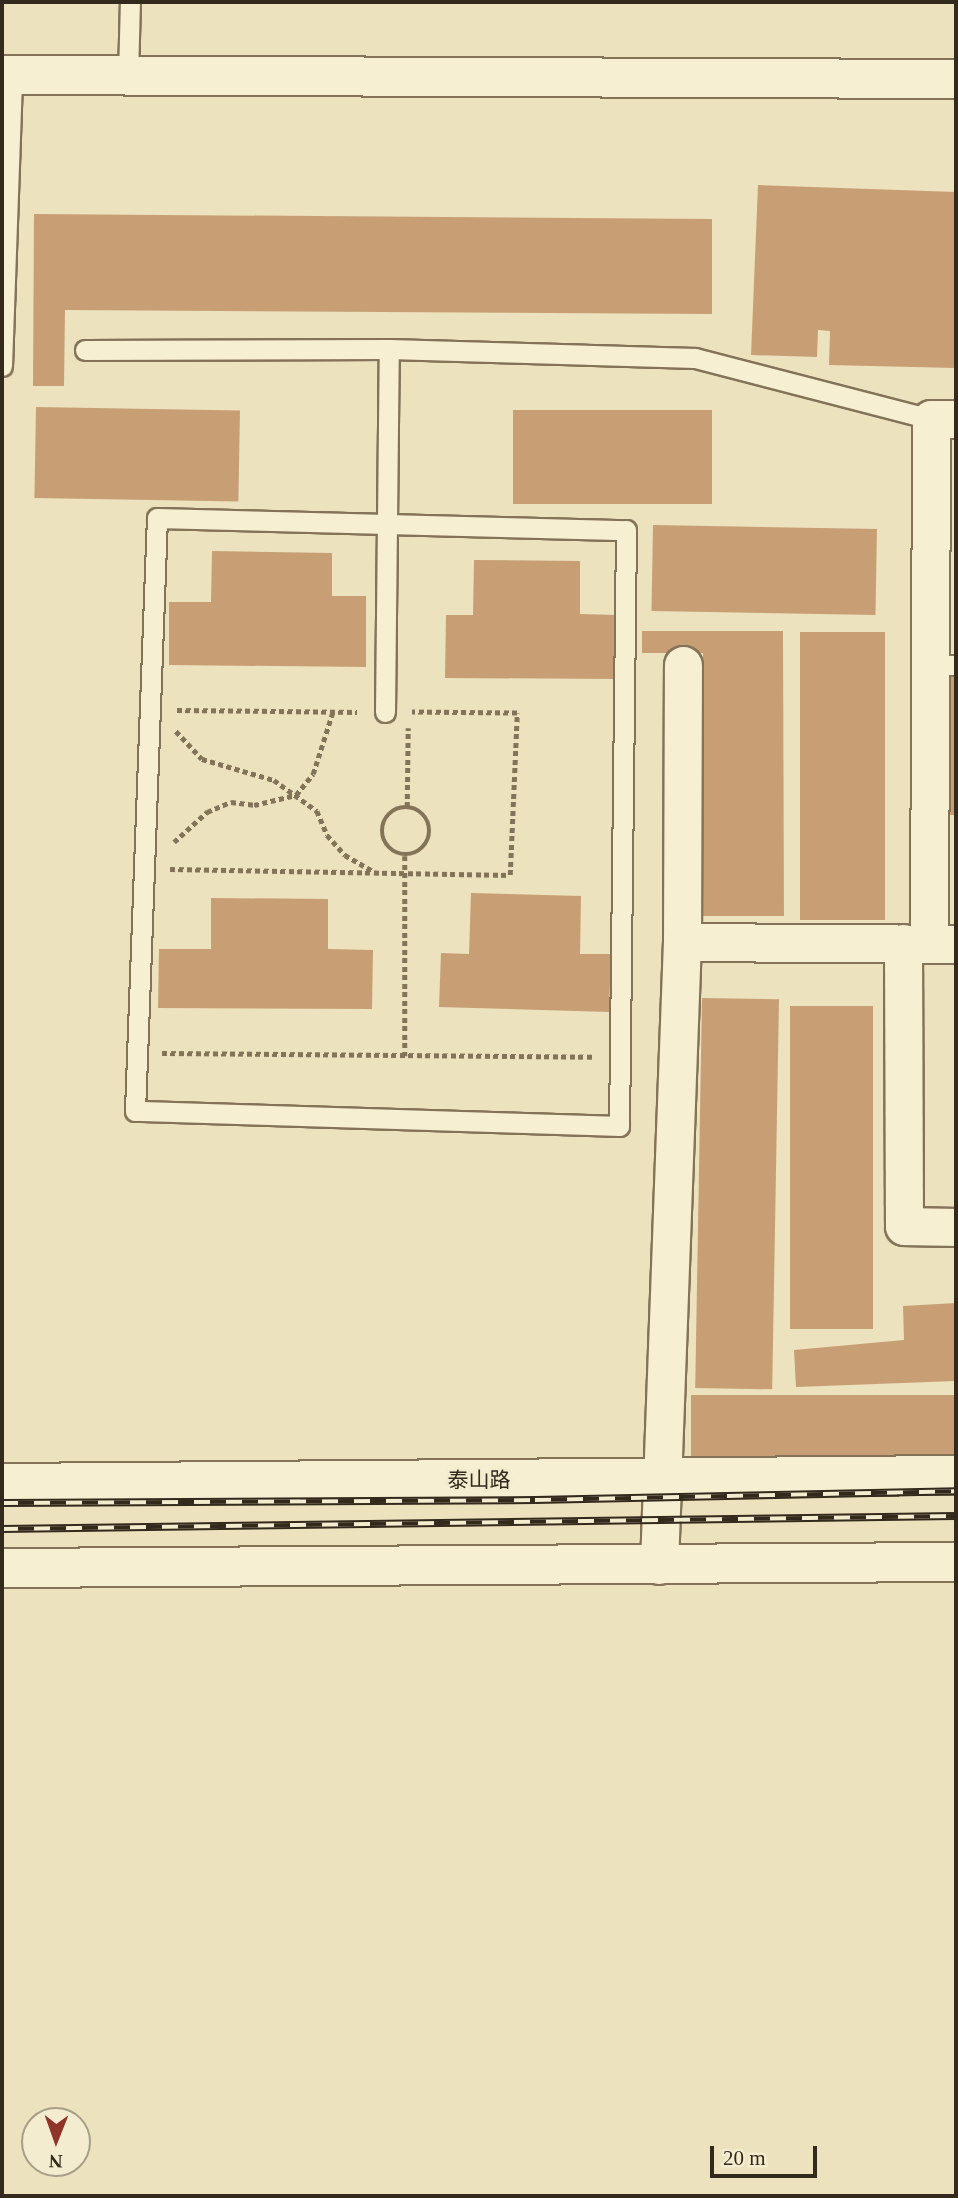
<!DOCTYPE html>
<html>
<head>
<meta charset="utf-8">
<style>
	body { margin:0 }
	#map { position:relative; width:958px; height:2198px; overflow:hidden; background:#ece2be; font-family:"Times New Roman","Noto Sans SC",serif }
	div>[style] { position:absolute }
	.building>* { inset:0; background:#c89f75; transform-origin:0 0 }
	.path>* { height:4.5px; margin-top:-2.25px; transform-origin:0; background:repeating-linear-gradient(90deg,#837358 0 5px,transparent 0 8.5px) }
	.path>.ring { margin:-2.25px; padding:0; box-sizing:content-box; background:none; border:4.5px solid #837358; border-radius:50% }
	.roads { filter:drop-shadow(2px 0 #837358) drop-shadow(-2px 0 #837358) drop-shadow(0 2px #837358) drop-shadow(0 -2px #837358) }
	.lane>* { height:19px; margin:-9.5px; padding:0 9.5px; transform-origin:9.5px; border-radius:9.5px; background:#f7efd1 }
	.street>* { height:37px; margin:-18.5px; padding:0 18.5px; transform-origin:18.5px; border-radius:18.5px; background:#f7efd1 }
	.secondary>* { height:38px; margin:-19px; padding:0 19px; transform-origin:19px; border-radius:19px; background:#f7efd1 }
	.rail>* { height:8px; margin-top:-4px; transform-origin:0; background:repeating-linear-gradient(90deg,#f3ecce 0 16px,#33291c 0 32px); box-sizing:border-box; border-block:2px solid #33291c }
	span { translate:-50% -50%; white-space:nowrap; text-align:center; line-height:1.15; -webkit-text-stroke:5px #f3ecce; paint-order:stroke }
	.street-label { font-size:21px; color:#33291c }
	.frame { position:absolute; inset:0; border:4px solid #33291c; pointer-events:none }
	.north { position:absolute; left:21px; top:2107px; width:70px; height:70px; box-sizing:border-box; background:#f3ecce; border:2px solid #a69e87; border-radius:50%; rotate:181deg; font-size:19px; font-weight:700; line-height:28px; text-align:center; color:#33291c }
	.north::after { content:''; display:block; margin:auto; width:24px; height:32px; background:#90332a; clip-path:polygon(50% 0,100% 100%,50% 72%,0 100%) }
	.scale { position:absolute; left:710px; top:2146px; width:107px; height:32px; box-sizing:border-box; border:4px solid #33291c; border-top:0; padding-left:9px; font-size:21px; line-height:24px; white-space:nowrap; color:#33291c; -webkit-text-stroke:5px #f3ecce; paint-order:stroke }
</style>
</head>
<body>
<div id="map">
	<div class="building">
		<div style="clip-path:polygon(758px 185px,956px 192px,956px 368px,829px 365px,830px 331px,818px 330px,817px 357px,751px 355px)"></div>
		<div style="clip-path:polygon(34px 214px,712px 219px,712px 314px,65px 310px,64px 386px,33px 386px)"></div>
		<div style="left:36px;top:407px;width:204px;height:91px;rotate:1deg"></div>
		<div style="left:712px;top:410px;width:94px;height:199px;rotate:90deg"></div>
		<div style="left:653px;top:525px;width:224px;height:86px;rotate:1deg"></div>
		<div style="clip-path:polygon(212px 551px,332px 553px,332px 596px,366px 596px,366px 667px,169px 665px,169px 602px,211px 602px)"></div>
		<div style="clip-path:polygon(474px 560px,580px 561px,580px 614px,617px 615px,616px 679px,445px 678px,446px 615px,473px 615px)"></div>
		<div style="clip-path:polygon(642px 631px,783px 631px,784px 916px,703px 916px,703px 653px,642px 653px)"></div>
		<div style="left:800px;top:632px;width:85px;height:288px"></div>
		<div style="clip-path:polygon(950px 676px,956px 676px,956px 815px,948px 815px)"></div>
		<div style="clip-path:polygon(471px 893px,581px 896px,580px 954px,611px 954px,609px 1012px,439px 1007px,441px 953px,469px 954px)"></div>
		<div style="clip-path:polygon(211px 898px,328px 899px,328px 949px,373px 950px,372px 1009px,158px 1008px,159px 949px,211px 949px)"></div>
		<div style="left:702px;top:998px;width:77px;height:390px;rotate:1deg"></div>
		<div style="left:790px;top:1006px;width:83px;height:323px"></div>
		<div style="clip-path:polygon(956px 1303px,956px 1381px,796px 1387px,794px 1350px,904px 1340px,903px 1306px)"></div>
		<div style="left:691px;top:1395px;width:265px;height:68px"></div>
	</div>
	<div class="path">
		<div style="left:177px;top:710px;width:180px;rotate:0.6deg"></div>
		<div style="left:176px;top:731px;width:38px;rotate:47deg"></div>
		<div style="left:202px;top:759px;width:75px;rotate:16.3deg"></div>
		<div style="left:274px;top:780px;width:53px;rotate:35.8deg"></div>
		<div style="left:317px;top:811px;width:26px;rotate:67deg"></div>
		<div style="left:327px;top:835px;width:27px;rotate:48deg"></div>
		<div style="left:345px;top:855px;width:34px;rotate:30deg"></div>
		<div class="ring" style="left:382px;top:807px;width:43.5px;height:43.5px"></div>
		<div style="left:407px;top:807px;width:79px;rotate:-89.3deg"></div>
		<div style="left:174px;top:842px;width:45px;rotate:-42.3deg"></div>
		<div style="left:207px;top:812px;width:26px;rotate:-23deg"></div>
		<div style="left:231px;top:802px;width:23px;rotate:7deg"></div>
		<div style="left:254px;top:805px;width:43px;rotate:-13.4deg"></div>
		<div style="left:296px;top:795px;width:27px;rotate:-51deg"></div>
		<div style="left:313px;top:774px;width:66px;rotate:-72.4deg"></div>
		<div style="left:405px;top:856px;width:200px;rotate:90deg"></div>
		<div style="left:170px;top:869px;width:340px;rotate:1deg"></div>
		<div style="left:510px;top:875px;width:162px;rotate:-87.5deg"></div>
		<div style="left:517px;top:713px;width:105px;rotate:-179.5deg"></div>
		<div style="left:162px;top:1053px;width:432px;rotate:0.5deg"></div>
	</div>
	<div class="roads">
		<div class="lane">
			<div style="left:128px;top:76px;width:74px;rotate:-88.5deg"></div>
			<div style="left:85px;top:350px;width:304px;rotate:-0.2deg"></div>
			<div style="left:389px;top:349px;width:306px;rotate:1.7deg"></div>
			<div style="left:695px;top:358px;width:244px;rotate:14.5deg"></div>
			<div style="left:2px;top:366px;width:280px;rotate:-88deg"></div>
			<div style="left:157px;top:518px;width:469px;rotate:1.5deg"></div>
			<div style="left:626px;top:530px;width:596px;rotate:90.67deg"></div>
			<div style="left:619px;top:1126px;width:484px;rotate:-178.2deg"></div>
			<div style="left:135px;top:1111px;width:593px;rotate:-87.88deg"></div>
			<div style="left:930px;top:665px;width:26px"></div>
			<div style="left:385px;top:712px;width:363px;rotate:-89.4deg"></div>
		</div>
		<div class="street">
			<div style="left:682px;top:942px;width:274px;rotate:0.4deg"></div>
			<div style="left:903px;top:943px;width:283px;rotate:89.8deg"></div>
			<div style="left:904px;top:1226px;width:52px;rotate:1.1deg"></div>
			<div style="left:929px;top:944px;width:525px;rotate:-89.78deg"></div>
			<div style="left:931px;top:419px;width:25px"></div>
			<div style="left:659px;top:1565px;width:623px;rotate:-87.89deg"></div>
			<div style="left:682px;top:942px;width:277px;rotate:-89.8deg"></div>
		</div>
		<div class="secondary">
			<div style="left:2px;top:75px;width:954px;rotate:0.24deg"></div>
			<div style="left:2px;top:1483px;width:954px;rotate:-0.48deg"></div>
			<div style="left:2px;top:1568px;width:954px;rotate:-0.36deg"></div>
		</div>
	</div>
	<div class="rail">
		<div style="left:2px;top:1503px;width:533px;rotate:-0.32deg"></div>
		<div style="left:535px;top:1500px;width:421px;rotate:-1.2deg"></div>
		<div style="left:2px;top:1529px;width:954px;rotate:-0.78deg"></div>
	</div>
	<div class="street-label">
		<span style="left:479px;top:1480px">泰山路</span>
	</div>
	<div class="frame"></div>
	<div class="north">N</div>
	<div class="scale">20 m</div>
</div>
</body>
</html>
